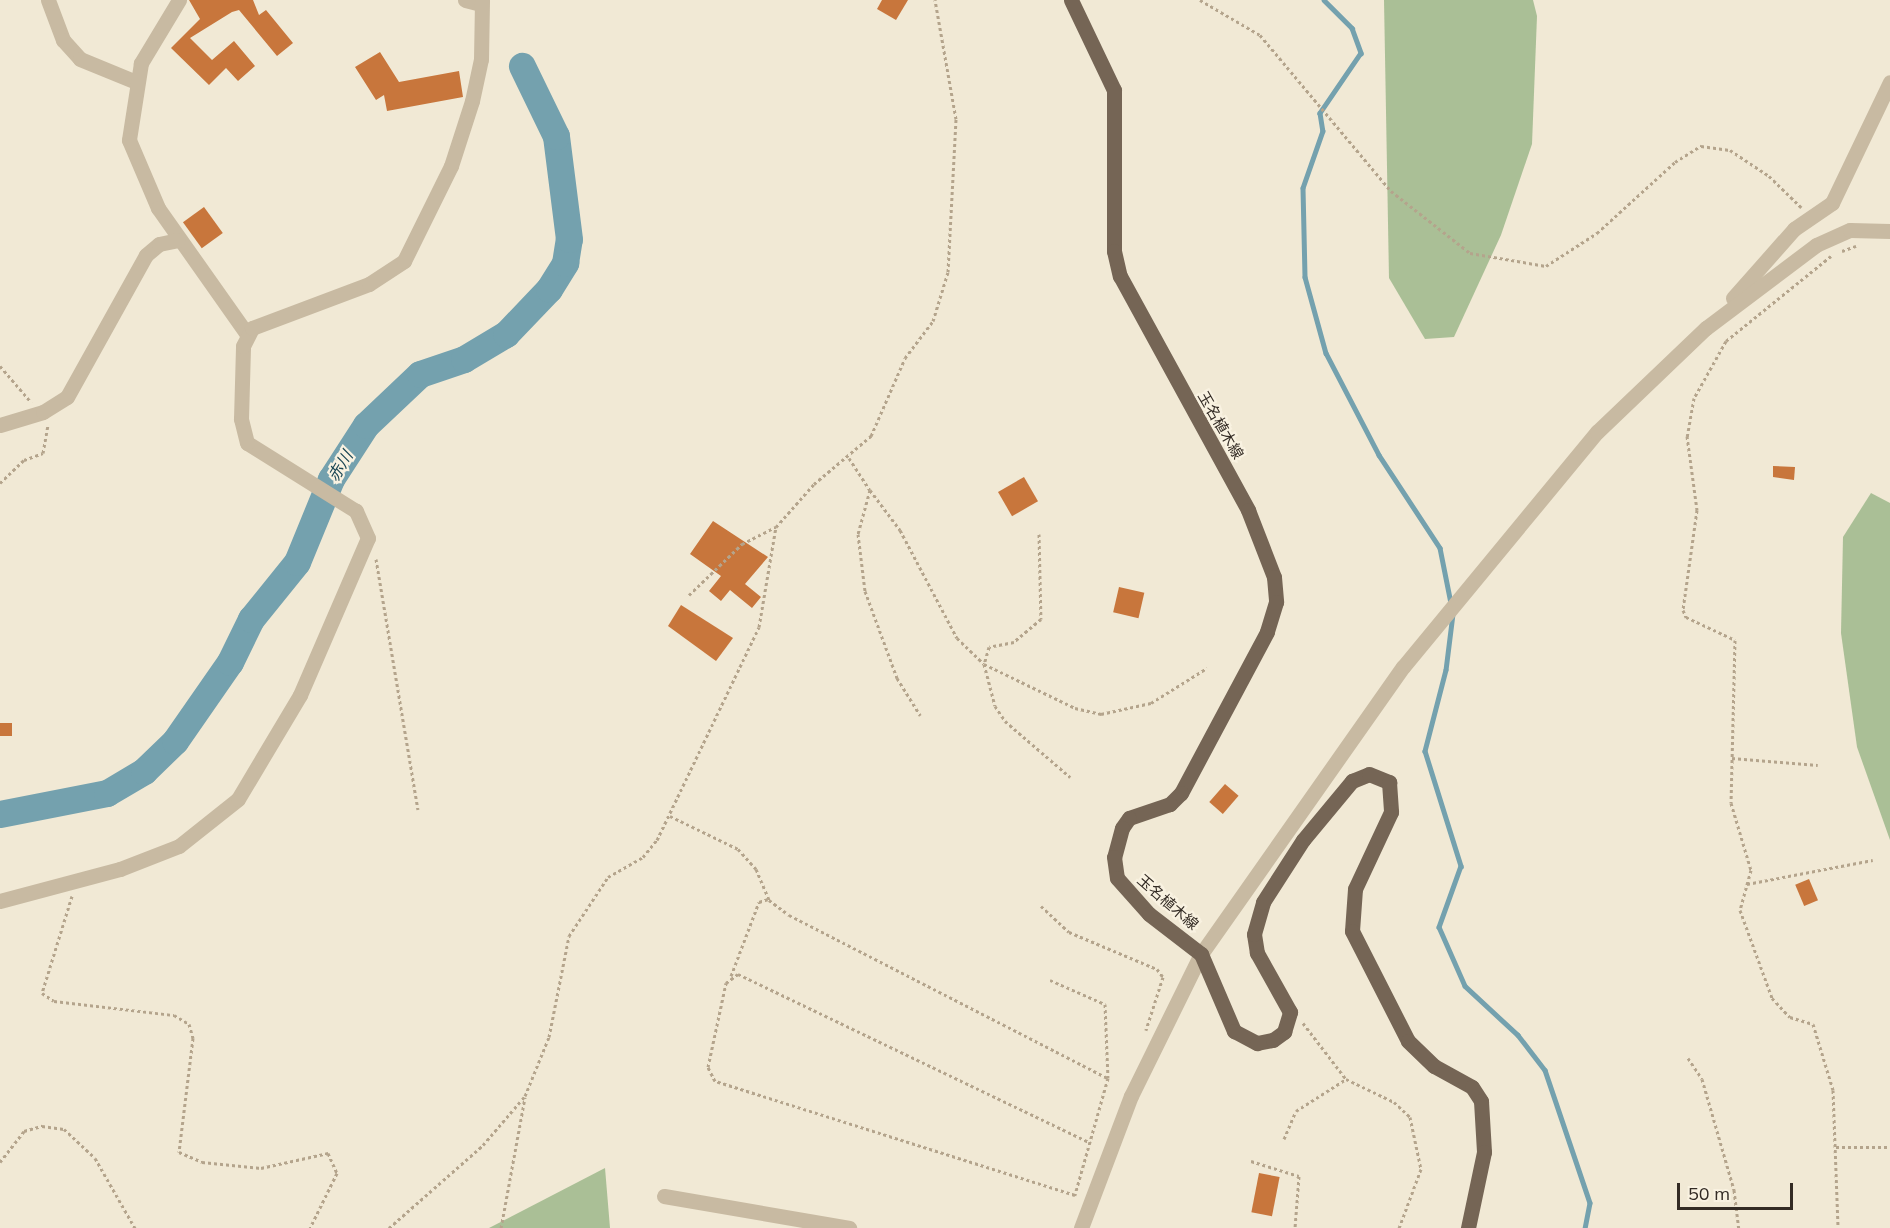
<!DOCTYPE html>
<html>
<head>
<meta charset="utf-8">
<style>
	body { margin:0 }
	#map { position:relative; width:1890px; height:1228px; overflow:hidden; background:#f1e9d5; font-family:Mulish,"Noto Sans JP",sans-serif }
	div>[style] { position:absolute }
	.green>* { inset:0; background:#aabf96 }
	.stream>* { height:4.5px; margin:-2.25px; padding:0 2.25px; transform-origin:2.25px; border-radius:2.25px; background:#74a1ae }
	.river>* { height:27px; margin:-13.5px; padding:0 13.5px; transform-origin:13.5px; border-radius:13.5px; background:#74a1ae }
	.building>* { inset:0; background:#c8763c; transform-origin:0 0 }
	.path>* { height:3px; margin-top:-1.5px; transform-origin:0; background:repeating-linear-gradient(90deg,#b4a48c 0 3px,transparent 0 6px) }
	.minor>* { height:15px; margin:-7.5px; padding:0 7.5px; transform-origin:7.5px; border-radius:7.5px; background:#c8baa2 }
	.major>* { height:15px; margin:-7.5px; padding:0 7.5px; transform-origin:7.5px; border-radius:7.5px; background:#756555 }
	span { translate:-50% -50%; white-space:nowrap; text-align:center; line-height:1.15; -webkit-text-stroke:4.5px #f9f2e1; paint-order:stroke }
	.street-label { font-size:15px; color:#332b24 }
	.water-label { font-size:16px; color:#1a4654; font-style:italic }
	.scale { position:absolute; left:1677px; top:1183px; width:116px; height:27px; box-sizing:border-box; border:3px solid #332b24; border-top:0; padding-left:8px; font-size:18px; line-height:21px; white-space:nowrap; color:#332b24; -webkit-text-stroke:4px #f9f2e1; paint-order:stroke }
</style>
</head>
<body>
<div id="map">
	<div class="green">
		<div style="clip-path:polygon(1384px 0,1533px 0,1537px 16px,1532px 144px,1501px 235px,1454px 337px,1425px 339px,1389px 278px)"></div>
		<div style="clip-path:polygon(1871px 493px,1890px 503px,1890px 840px,1857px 747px,1841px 633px,1843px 537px)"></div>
		<div style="clip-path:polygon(605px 1168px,610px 1228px,489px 1228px)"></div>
	</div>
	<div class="stream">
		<div style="left:1324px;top:0;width:40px;rotate:45deg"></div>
		<div style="left:1352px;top:28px;width:27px;rotate:70deg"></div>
		<div style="left:1361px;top:53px;width:73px;rotate:124.3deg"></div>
		<div style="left:1320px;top:113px;width:18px;rotate:81deg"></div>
		<div style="left:1323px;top:131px;width:60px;rotate:109.3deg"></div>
		<div style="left:1303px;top:188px;width:89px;rotate:88.7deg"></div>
		<div style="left:1305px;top:277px;width:79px;rotate:74.6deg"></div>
		<div style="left:1326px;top:353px;width:115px;rotate:62.5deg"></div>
		<div style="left:1379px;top:455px;width:111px;rotate:56.7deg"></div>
		<div style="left:1440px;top:548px;width:56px;rotate:78.7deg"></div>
		<div style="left:1453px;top:614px;width:56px;rotate:97.1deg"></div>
		<div style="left:1446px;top:670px;width:84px;rotate:104.5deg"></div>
		<div style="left:1425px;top:751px;width:121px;rotate:72.6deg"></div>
		<div style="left:1461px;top:866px;width:65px;rotate:109.8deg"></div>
		<div style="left:1439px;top:927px;width:64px;rotate:66.2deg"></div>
		<div style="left:1465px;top:986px;width:72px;rotate:42.8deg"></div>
		<div style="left:1518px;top:1035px;width:44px;rotate:52.4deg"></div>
		<div style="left:1545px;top:1070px;width:140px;rotate:71.3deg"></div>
		<div style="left:1590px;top:1203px;width:25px;rotate:101deg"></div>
	</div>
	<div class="river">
		<div style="left:0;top:814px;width:109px;rotate:-11.1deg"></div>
		<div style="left:107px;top:793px;width:43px;rotate:-30.7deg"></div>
		<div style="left:144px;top:771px;width:43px;rotate:-44.1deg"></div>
		<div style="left:175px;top:741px;width:96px;rotate:-55.2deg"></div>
		<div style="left:230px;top:662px;width:48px;rotate:-64deg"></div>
		<div style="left:251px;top:619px;width:73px;rotate:-51.1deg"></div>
		<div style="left:297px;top:562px;width:90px;rotate:-67.7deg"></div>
		<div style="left:331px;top:479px;width:64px;rotate:-57.1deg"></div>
		<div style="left:366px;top:425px;width:74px;rotate:-43.4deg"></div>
		<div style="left:420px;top:374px;width:46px;rotate:-18.8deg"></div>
		<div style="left:464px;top:359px;width:49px;rotate:-30.8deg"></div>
		<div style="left:506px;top:334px;width:62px;rotate:-46.3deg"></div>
		<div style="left:549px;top:289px;width:31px;rotate:-58deg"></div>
		<div style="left:565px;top:263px;width:24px;rotate:-81deg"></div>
		<div style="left:569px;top:239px;width:104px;rotate:-97.2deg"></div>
		<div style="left:556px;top:136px;width:78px;rotate:-115.9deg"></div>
	</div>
	<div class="building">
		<div style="clip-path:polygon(189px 0,253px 0,259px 15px,266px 10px,293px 43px,277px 56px,239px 10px,232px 12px,190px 38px,212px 60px,234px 41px,255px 66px,238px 81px,226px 68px,209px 85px,171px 48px,200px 19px)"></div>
		<div style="clip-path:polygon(882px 0,908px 0,896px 20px,877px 9px)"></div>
		<div style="clip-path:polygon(380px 52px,399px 82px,459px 71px,463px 97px,387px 111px,384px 95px,376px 100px,355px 67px)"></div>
		<div style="left:204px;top:207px;width:32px;height:26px;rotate:54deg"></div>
		<div style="clip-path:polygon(1773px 466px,1795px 467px,1794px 480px,1773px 477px)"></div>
		<div style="left:1024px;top:477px;width:28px;height:30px;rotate:60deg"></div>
		<div style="clip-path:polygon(713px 521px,768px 557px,745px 584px,761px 597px,752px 608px,730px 590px,721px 601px,709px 591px,721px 576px,690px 554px)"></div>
		<div style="left:1119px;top:587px;width:26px;height:26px;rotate:13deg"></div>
		<div style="clip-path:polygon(681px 605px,733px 638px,716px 661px,668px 626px)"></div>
		<div style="left:0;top:723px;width:12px;height:13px"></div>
		<div style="left:1225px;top:784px;width:18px;height:24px;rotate:41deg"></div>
		<div style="left:1809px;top:879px;width:23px;height:15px;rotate:67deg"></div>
		<div style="left:1259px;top:1173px;width:21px;height:40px;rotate:11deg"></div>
	</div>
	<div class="path">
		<div style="left:1200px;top:0;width:69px;rotate:30.3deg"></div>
		<div style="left:1260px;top:35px;width:204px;rotate:50deg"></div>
		<div style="left:1391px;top:191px;width:100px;rotate:38.1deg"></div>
		<div style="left:1470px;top:253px;width:77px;rotate:9.7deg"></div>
		<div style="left:1546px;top:266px;width:61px;rotate:-32.9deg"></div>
		<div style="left:1597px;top:233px;width:105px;rotate:-42.3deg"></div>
		<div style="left:1675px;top:162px;width:31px;rotate:-32deg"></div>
		<div style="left:1701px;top:146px;width:29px;rotate:8deg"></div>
		<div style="left:1730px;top:150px;width:47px;rotate:33.7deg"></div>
		<div style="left:1769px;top:176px;width:45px;rotate:44.1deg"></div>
		<div style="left:1842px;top:251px;width:15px;rotate:-20deg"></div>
		<div style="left:1831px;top:256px;width:135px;rotate:141deg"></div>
		<div style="left:1726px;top:341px;width:65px;rotate:119.3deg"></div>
		<div style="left:1694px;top:398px;width:39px;rotate:100deg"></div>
		<div style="left:1687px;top:436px;width:75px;rotate:82.3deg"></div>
		<div style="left:1697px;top:510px;width:101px;rotate:98deg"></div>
		<div style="left:1683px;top:610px;width:8px;rotate:67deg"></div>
		<div style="left:1686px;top:617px;width:54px;rotate:25.1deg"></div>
		<div style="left:1735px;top:640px;width:163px;rotate:91.4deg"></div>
		<div style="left:1731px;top:803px;width:70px;rotate:73.4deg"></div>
		<div style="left:1751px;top:870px;width:41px;rotate:105.4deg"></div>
		<div style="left:1740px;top:910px;width:94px;rotate:70deg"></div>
		<div style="left:1772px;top:998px;width:26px;rotate:47deg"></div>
		<div style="left:1790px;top:1017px;width:24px;rotate:17deg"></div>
		<div style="left:1813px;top:1024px;width:69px;rotate:73.1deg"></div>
		<div style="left:1833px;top:1090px;width:138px;rotate:87.9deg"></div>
		<div style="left:0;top:366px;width:48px;rotate:49.3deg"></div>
		<div style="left:849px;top:458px;width:38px;rotate:57deg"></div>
		<div style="left:870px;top:490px;width:46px;rotate:105.3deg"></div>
		<div style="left:858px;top:534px;width:57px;rotate:83deg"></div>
		<div style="left:865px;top:591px;width:93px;rotate:69.8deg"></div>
		<div style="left:897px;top:678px;width:44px;rotate:58.1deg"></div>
		<div style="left:0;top:483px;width:33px;rotate:-44deg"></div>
		<div style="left:24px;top:460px;width:20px;rotate:-20deg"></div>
		<div style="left:43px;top:453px;width:28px;rotate:-80deg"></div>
		<div style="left:870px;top:490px;width:50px;rotate:53.1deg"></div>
		<div style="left:900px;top:530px;width:122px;rotate:62.2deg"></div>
		<div style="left:957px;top:638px;width:37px;rotate:44deg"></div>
		<div style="left:984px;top:664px;width:101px;rotate:25.8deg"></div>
		<div style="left:1075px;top:708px;width:27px;rotate:13deg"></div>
		<div style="left:1101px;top:714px;width:51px;rotate:-12.4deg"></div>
		<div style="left:1151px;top:703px;width:66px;rotate:-32deg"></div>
		<div style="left:1039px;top:534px;width:85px;rotate:88.7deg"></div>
		<div style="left:1041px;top:619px;width:35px;rotate:140deg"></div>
		<div style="left:1014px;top:642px;width:25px;rotate:169deg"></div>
		<div style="left:989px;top:647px;width:18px;rotate:106deg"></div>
		<div style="left:984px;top:664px;width:43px;rotate:75.3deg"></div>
		<div style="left:995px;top:706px;width:18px;rotate:56deg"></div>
		<div style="left:1005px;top:721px;width:86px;rotate:40.7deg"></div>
		<div style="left:376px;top:559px;width:254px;rotate:80.5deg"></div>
		<div style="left:689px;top:595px;width:74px;rotate:-43.9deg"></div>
		<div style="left:742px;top:544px;width:38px;rotate:-27deg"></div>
		<div style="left:1732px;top:758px;width:86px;rotate:4.7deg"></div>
		<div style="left:670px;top:816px;width:76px;rotate:25.9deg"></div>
		<div style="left:738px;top:849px;width:27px;rotate:48deg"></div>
		<div style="left:756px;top:869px;width:34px;rotate:67deg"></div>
		<div style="left:769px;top:900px;width:25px;rotate:37deg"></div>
		<div style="left:789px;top:915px;width:358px;rotate:27.1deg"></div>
		<div style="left:1108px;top:1078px;width:122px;rotate:105.8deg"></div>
		<div style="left:1747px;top:884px;width:128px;rotate:-10.8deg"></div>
		<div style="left:72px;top:896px;width:102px;rotate:107.2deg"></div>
		<div style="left:42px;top:993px;width:14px;rotate:34deg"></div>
		<div style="left:54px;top:1001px;width:121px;rotate:6.7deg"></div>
		<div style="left:174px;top:1015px;width:17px;rotate:31deg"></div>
		<div style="left:189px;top:1024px;width:15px;rotate:74deg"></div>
		<div style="left:193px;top:1038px;width:115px;rotate:97deg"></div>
		<div style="left:179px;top:1152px;width:25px;rotate:23deg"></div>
		<div style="left:202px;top:1162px;width:59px;rotate:5.8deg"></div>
		<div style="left:261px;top:1168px;width:69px;rotate:-12.6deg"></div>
		<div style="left:328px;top:1153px;width:22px;rotate:66deg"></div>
		<div style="left:337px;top:1173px;width:61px;rotate:116.1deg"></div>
		<div style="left:1041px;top:906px;width:38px;rotate:43deg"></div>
		<div style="left:1069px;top:932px;width:95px;rotate:22.8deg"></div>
		<div style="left:1157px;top:969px;width:10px;rotate:53deg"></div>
		<div style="left:1163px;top:977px;width:56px;rotate:107.8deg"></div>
		<div style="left:731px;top:976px;width:79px;rotate:-69.3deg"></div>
		<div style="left:759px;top:902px;width:9px;rotate:-18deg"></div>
		<div style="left:1050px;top:980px;width:60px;rotate:23.6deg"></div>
		<div style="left:1105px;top:1004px;width:74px;rotate:87.7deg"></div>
		<div style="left:1303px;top:1023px;width:71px;rotate:52.5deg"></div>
		<div style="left:1346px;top:1079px;width:53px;rotate:25.6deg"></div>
		<div style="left:1394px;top:1102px;width:22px;rotate:43deg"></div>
		<div style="left:1410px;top:1117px;width:53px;rotate:78.1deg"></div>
		<div style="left:1421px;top:1169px;width:63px;rotate:110.4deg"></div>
		<div style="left:1688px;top:1058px;width:25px;rotate:56deg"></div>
		<div style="left:1702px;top:1079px;width:116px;rotate:73.9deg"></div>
		<div style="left:1734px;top:1190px;width:38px;rotate:83deg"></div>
		<div style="left:1284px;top:1139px;width:30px;rotate:-67deg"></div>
		<div style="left:1296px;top:1111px;width:59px;rotate:-32.6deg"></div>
		<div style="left:1836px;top:1147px;width:54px"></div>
		<div style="left:1251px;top:1161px;width:50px;rotate:17.4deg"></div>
		<div style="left:1299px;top:1176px;width:52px;rotate:94.4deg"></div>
		<div style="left:0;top:1162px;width:39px;rotate:-52deg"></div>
		<div style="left:24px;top:1131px;width:19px;rotate:-16deg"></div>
		<div style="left:42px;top:1126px;width:22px;rotate:8deg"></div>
		<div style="left:64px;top:1129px;width:42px;rotate:43.1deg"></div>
		<div style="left:95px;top:1158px;width:81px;rotate:60.3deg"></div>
		<div style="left:1075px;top:1195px;width:378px;rotate:-162.4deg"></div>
		<div style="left:715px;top:1081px;width:16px;rotate:-117deg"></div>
		<div style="left:708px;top:1067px;width:86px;rotate:-77.9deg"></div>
		<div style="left:726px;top:983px;width:15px;rotate:-37deg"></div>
		<div style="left:738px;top:974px;width:391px;rotate:25.6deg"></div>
		<div style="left:389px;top:1228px;width:125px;rotate:-41.4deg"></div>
		<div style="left:483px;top:1145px;width:65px;rotate:-49.4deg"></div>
		<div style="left:525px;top:1096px;width:64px;rotate:-67.9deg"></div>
		<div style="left:549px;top:1037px;width:103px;rotate:-78.8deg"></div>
		<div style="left:569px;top:936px;width:71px;rotate:-56.5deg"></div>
		<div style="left:608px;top:877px;width:40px;rotate:-29.7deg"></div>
		<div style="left:643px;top:857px;width:22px;rotate:-51deg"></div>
		<div style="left:657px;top:840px;width:236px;rotate:-64.4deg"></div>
		<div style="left:759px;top:627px;width:101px;rotate:-80.4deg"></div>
		<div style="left:776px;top:527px;width:57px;rotate:-48.5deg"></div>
		<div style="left:814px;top:484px;width:75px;rotate:-40.1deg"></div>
		<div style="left:871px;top:436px;width:85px;rotate:-66.4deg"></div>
		<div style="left:905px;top:358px;width:46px;rotate:-52.9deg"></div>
		<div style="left:933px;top:321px;width:51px;rotate:-73deg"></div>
		<div style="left:948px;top:272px;width:153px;rotate:-87deg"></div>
		<div style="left:956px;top:119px;width:121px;rotate:-100deg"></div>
		<div style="left:501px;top:1228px;width:133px;rotate:-79.6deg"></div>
	</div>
	<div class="minor">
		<div style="left:48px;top:0;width:43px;rotate:69.4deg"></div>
		<div style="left:63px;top:40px;width:25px;rotate:48deg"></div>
		<div style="left:80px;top:59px;width:61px;rotate:22.3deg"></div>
		<div style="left:179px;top:0;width:74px;rotate:121.1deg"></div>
		<div style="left:141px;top:63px;width:78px;rotate:98.9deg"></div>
		<div style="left:129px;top:140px;width:74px;rotate:66.9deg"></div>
		<div style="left:158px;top:208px;width:154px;rotate:54.8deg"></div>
		<div style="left:465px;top:0;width:16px;rotate:14deg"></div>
		<div style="left:1733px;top:298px;width:92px;rotate:-48.5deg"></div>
		<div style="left:1794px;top:229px;width:46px;rotate:-34.4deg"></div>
		<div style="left:1832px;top:203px;width:134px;rotate:-64.4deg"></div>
		<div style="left:0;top:425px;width:45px;rotate:-16.8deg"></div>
		<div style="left:43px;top:412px;width:28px;rotate:-32deg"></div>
		<div style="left:67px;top:397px;width:162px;rotate:-60.9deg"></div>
		<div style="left:146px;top:255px;width:17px;rotate:-40deg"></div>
		<div style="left:159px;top:244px;width:19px;rotate:-12deg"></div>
		<div style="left:0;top:901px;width:124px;rotate:-14.9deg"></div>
		<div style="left:120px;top:869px;width:63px;rotate:-21.3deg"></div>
		<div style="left:179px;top:846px;width:75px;rotate:-38.5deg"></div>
		<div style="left:238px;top:799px;width:121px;rotate:-59.2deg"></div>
		<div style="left:300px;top:695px;width:171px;rotate:-66.6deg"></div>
		<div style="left:368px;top:538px;width:30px;rotate:-114deg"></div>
		<div style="left:356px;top:511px;width:128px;rotate:-148deg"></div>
		<div style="left:247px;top:443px;width:25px;rotate:-104deg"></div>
		<div style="left:241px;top:419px;width:73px;rotate:-88.4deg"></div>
		<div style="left:243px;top:346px;width:20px;rotate:-63deg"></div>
		<div style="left:252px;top:328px;width:125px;rotate:-20.6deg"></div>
		<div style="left:369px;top:284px;width:42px;rotate:-33.3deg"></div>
		<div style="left:404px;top:261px;width:106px;rotate:-63.7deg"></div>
		<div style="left:451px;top:166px;width:68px;rotate:-72.1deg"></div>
		<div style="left:472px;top:101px;width:43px;rotate:-77.9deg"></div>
		<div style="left:481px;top:59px;width:59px;rotate:-89deg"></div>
		<div style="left:664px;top:1196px;width:188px;rotate:9.8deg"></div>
		<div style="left:1081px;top:1228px;width:141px;rotate:-69.3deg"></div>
		<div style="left:1131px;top:1096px;width:158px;rotate:-63.8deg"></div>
		<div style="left:1201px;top:954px;width:351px;rotate:-54.9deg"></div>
		<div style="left:1403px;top:667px;width:305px;rotate:-50.5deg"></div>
		<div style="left:1597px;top:432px;width:151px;rotate:-43.7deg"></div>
		<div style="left:1706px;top:328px;width:138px;rotate:-37deg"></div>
		<div style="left:1816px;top:245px;width:37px;rotate:-24deg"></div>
		<div style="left:1850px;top:230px;width:40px;rotate:1.4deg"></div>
	</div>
	<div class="major">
		<div style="left:1071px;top:0;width:100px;rotate:64.5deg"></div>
		<div style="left:1114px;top:90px;width:161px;rotate:90deg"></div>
		<div style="left:1114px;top:251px;width:26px;rotate:77deg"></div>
		<div style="left:1120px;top:276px;width:267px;rotate:61.3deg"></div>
		<div style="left:1248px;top:510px;width:72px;rotate:68.8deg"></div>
		<div style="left:1274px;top:577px;width:25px;rotate:85deg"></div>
		<div style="left:1276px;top:602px;width:31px;rotate:107deg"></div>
		<div style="left:1267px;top:632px;width:183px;rotate:118.1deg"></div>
		<div style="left:1181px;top:793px;width:16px;rotate:135deg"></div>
		<div style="left:1170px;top:804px;width:43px;rotate:161.1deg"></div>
		<div style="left:1129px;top:818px;width:12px;rotate:125deg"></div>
		<div style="left:1122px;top:828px;width:30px;rotate:105deg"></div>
		<div style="left:1114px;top:857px;width:21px;rotate:82deg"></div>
		<div style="left:1117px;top:878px;width:48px;rotate:48.4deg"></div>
		<div style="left:1149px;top:914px;width:66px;rotate:37.6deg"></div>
		<div style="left:1201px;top:954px;width:84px;rotate:66.8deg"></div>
		<div style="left:1234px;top:1031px;width:26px;rotate:28deg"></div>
		<div style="left:1257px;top:1043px;width:16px;rotate:-11deg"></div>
		<div style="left:1273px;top:1040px;width:14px;rotate:-36deg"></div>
		<div style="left:1284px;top:1032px;width:21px;rotate:-73deg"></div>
		<div style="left:1290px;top:1012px;width:68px;rotate:-119.2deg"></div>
		<div style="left:1257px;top:953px;width:19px;rotate:-99deg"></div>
		<div style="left:1254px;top:934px;width:33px;rotate:-74deg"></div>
		<div style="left:1263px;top:902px;width:74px;rotate:-57.2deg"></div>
		<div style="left:1303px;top:840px;width:77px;rotate:-50.3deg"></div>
		<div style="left:1352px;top:781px;width:18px;rotate:-22deg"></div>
		<div style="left:1369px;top:774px;width:22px;rotate:22deg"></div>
		<div style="left:1389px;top:782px;width:30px;rotate:86deg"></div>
		<div style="left:1391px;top:812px;width:85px;rotate:115.1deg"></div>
		<div style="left:1355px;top:889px;width:42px;rotate:94.1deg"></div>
		<div style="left:1352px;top:931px;width:123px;rotate:63deg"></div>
		<div style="left:1408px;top:1041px;width:36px;rotate:44deg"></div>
		<div style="left:1434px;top:1066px;width:43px;rotate:28.9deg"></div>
		<div style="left:1472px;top:1087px;width:17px;rotate:57deg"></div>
		<div style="left:1481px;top:1101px;width:51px;rotate:86.6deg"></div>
		<div style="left:1484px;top:1152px;width:78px;rotate:101.9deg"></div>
	</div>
	<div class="street-label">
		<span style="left:1221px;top:425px;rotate:60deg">玉名植木線</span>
		<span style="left:1168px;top:902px;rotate:41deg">玉名植木線</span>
	</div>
	<div class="water-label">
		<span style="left:340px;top:466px;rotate:-59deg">赤川</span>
	</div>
	<div class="scale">50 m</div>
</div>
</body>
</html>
